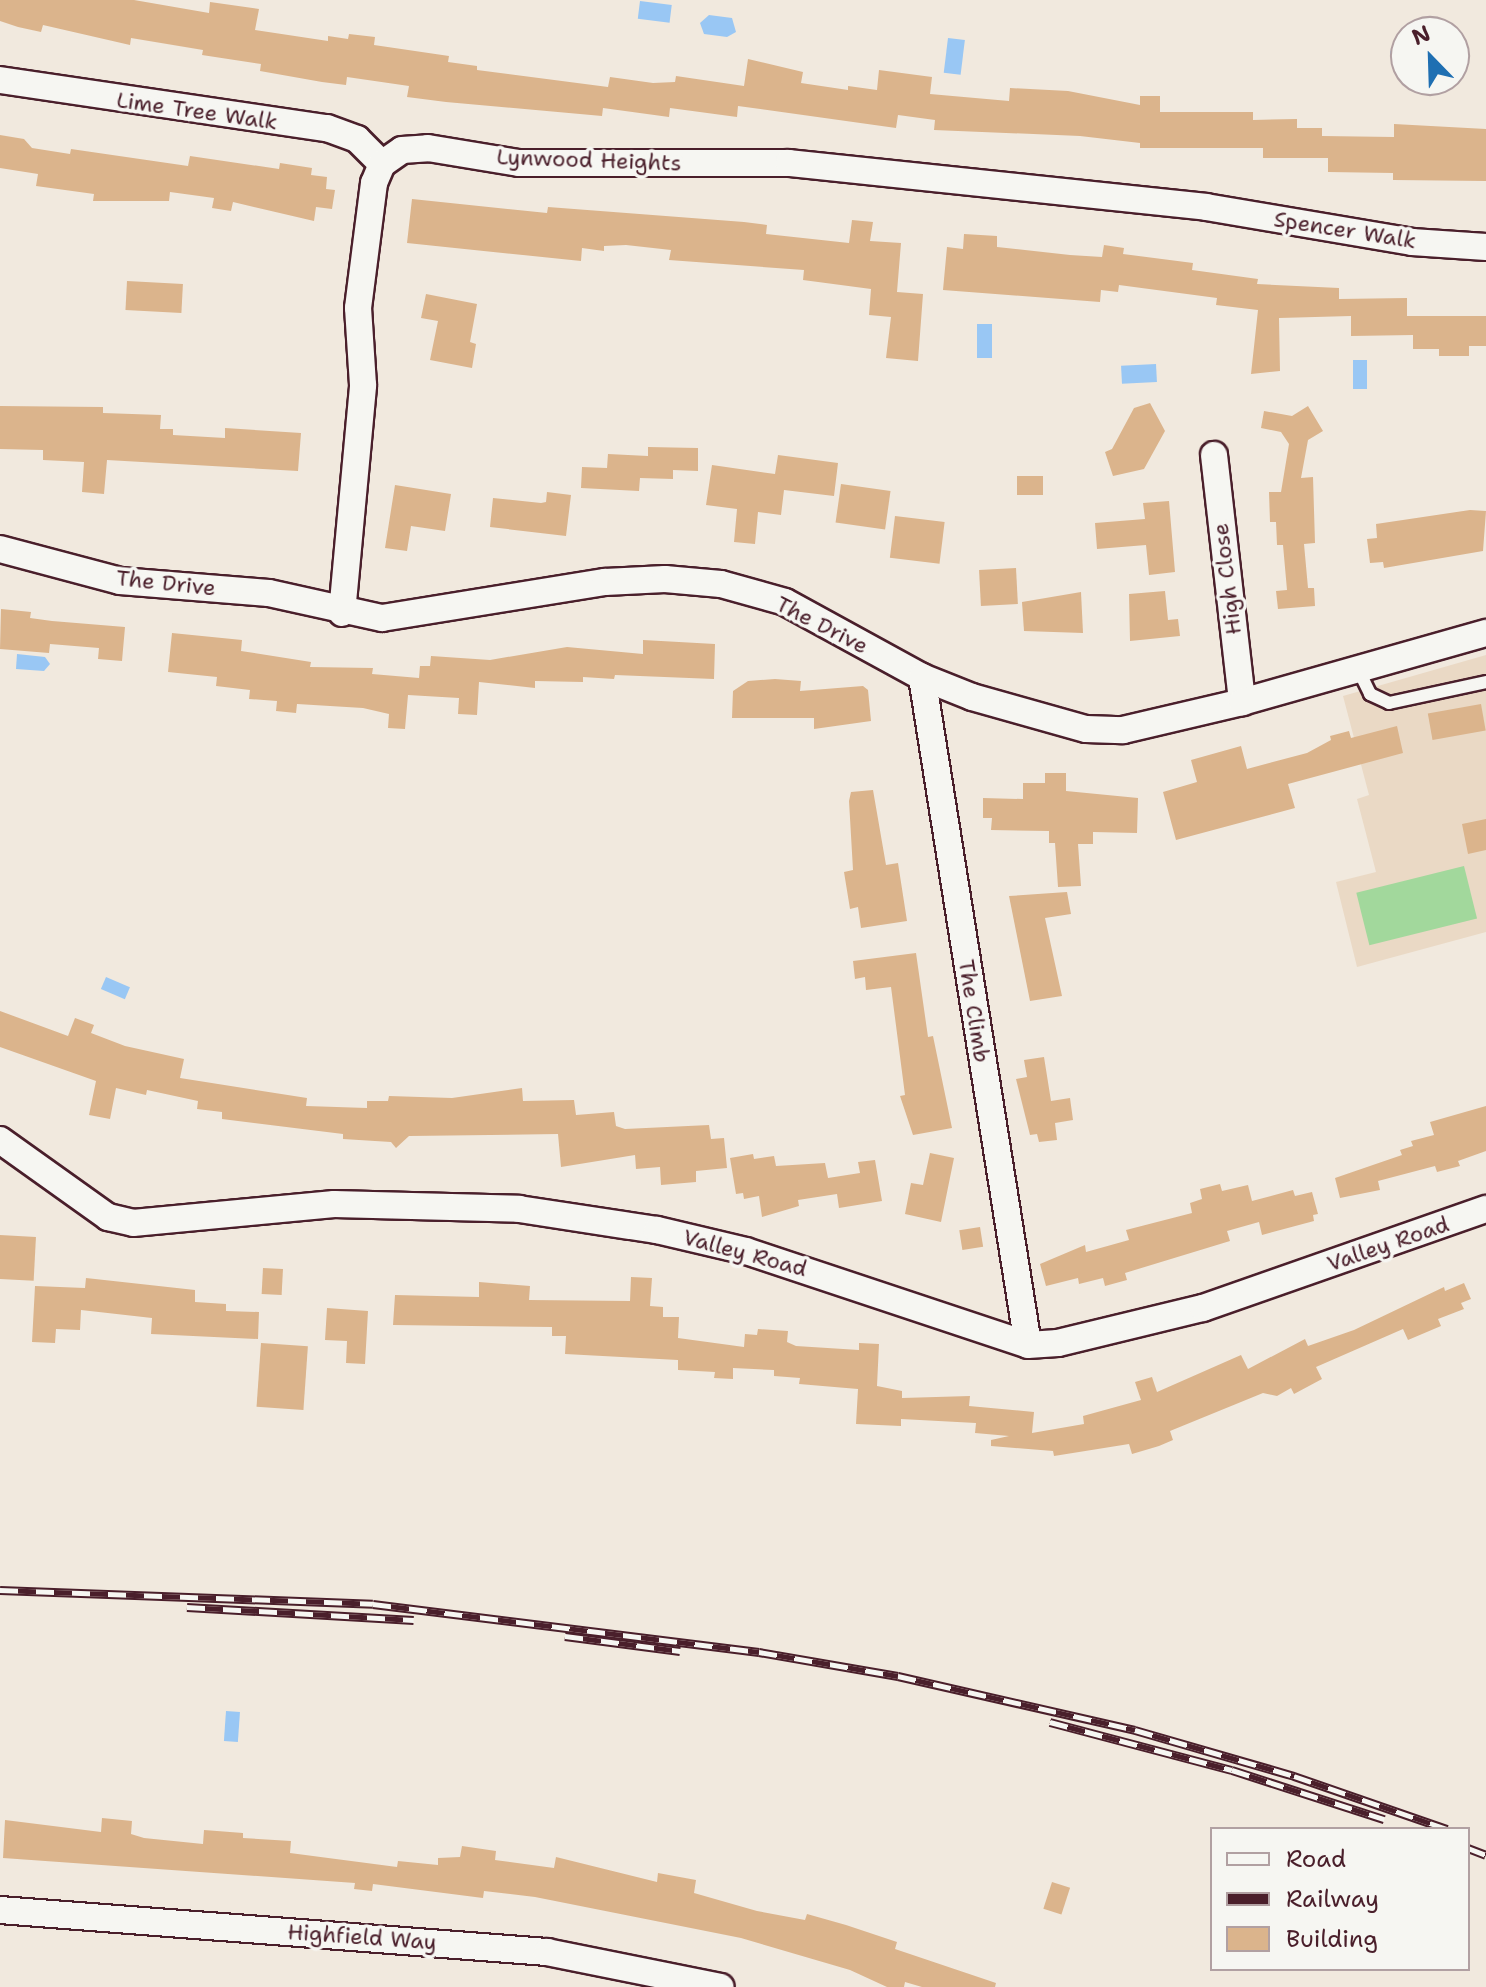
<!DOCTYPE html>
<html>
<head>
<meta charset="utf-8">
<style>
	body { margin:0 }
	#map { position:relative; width:1486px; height:1987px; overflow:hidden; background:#f1e9de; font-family:"Shantell Sans",sans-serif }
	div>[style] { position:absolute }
	.built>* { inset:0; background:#ead9c5 }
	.green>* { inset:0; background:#a2d89c; transform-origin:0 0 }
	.water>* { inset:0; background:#99c7f4; transform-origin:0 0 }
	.round { border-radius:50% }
	.building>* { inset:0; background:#dbb48c; transform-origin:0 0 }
	.roads { filter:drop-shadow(2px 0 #4a1f2b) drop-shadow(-2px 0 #4a1f2b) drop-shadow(0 2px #4a1f2b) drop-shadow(0 -2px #4a1f2b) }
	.service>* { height:12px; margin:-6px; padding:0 6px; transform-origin:6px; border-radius:6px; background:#f6f6f2 }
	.minor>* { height:26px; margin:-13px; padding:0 13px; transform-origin:13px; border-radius:13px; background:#f6f6f2 }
	.rail>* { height:9px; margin-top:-4.5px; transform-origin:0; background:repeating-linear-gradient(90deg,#f6f6f2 0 18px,#4a1f2b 0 36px); box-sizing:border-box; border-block:2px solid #4a1f2b }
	span { translate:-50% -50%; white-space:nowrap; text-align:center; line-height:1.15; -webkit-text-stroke:7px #f6f6f2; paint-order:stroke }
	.street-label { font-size:22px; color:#4a1f2b }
	.legend { position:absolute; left:1210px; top:1827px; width:260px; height:144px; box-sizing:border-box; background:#f6f6f2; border:2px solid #b1a0a2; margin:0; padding:10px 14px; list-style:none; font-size:24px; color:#4a1f2b }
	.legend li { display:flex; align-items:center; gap:16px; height:40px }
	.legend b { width:40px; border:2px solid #b1a0a2 }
	.north { position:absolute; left:1390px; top:16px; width:80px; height:80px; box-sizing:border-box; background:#f6f6f2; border:2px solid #b1a0a2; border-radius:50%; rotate:337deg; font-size:22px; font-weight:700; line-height:32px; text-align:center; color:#4a1f2b }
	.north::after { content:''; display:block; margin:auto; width:28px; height:36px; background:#1f6fb2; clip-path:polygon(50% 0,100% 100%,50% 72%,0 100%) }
</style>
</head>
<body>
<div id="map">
	<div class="built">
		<div style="clip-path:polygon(1486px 655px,1486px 932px,1357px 967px,1336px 882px,1376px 872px,1357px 799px,1369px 795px,1343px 696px)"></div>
	</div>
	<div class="green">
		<div style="left:1464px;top:866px;width:54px;height:111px;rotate:76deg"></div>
	</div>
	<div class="water">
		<div style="left:640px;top:1px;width:32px;height:18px;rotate:7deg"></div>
		<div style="clip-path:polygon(709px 15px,732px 18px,736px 32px,727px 37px,704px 34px,700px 23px)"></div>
		<div style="left:948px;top:38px;width:17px;height:35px;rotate:7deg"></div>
		<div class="round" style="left:1390px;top:45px;width:18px;height:18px"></div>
		<div style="left:977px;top:324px;width:15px;height:34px"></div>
		<div style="left:1353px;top:360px;width:14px;height:29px"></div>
		<div style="left:1156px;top:364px;width:18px;height:35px;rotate:87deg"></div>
		<div style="clip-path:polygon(17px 654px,45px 657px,50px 664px,44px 671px,16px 669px)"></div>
		<div style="left:106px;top:977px;width:26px;height:13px;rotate:23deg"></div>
		<div style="left:226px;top:1711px;width:14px;height:30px;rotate:4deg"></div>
	</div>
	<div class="building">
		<div style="clip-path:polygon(0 0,134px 0,209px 13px,210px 2px,259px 9px,255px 30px,328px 41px,328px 36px,348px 39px,349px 34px,375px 37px,374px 45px,449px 56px,448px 62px,477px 66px,477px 70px,608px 87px,610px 77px,653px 83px,675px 82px,676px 76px,744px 86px,748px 59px,803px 72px,801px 83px,848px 90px,848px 86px,877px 90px,879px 70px,932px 77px,930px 94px,1009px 101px,1010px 88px,1068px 91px,1140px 105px,1140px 96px,1160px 96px,1160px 112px,1253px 112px,1253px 120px,1297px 119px,1297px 128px,1322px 128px,1322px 136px,1394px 137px,1394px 124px,1486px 129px,1486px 181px,1393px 180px,1393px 173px,1328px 172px,1328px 158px,1263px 158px,1263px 148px,1140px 148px,1140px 143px,1080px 136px,934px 130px,935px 120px,898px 115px,896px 128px,738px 106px,737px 117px,670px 108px,669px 117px,603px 108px,602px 116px,446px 102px,407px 97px,409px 86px,347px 77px,346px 85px,322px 82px,260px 71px,261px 64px,202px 55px,203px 50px,131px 38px,130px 45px,43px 25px,41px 32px,18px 27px,0 21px)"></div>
		<div style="clip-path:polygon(0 135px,24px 139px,32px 148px,70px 154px,71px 149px,188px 166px,190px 156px,279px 169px,280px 163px,312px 168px,311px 175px,327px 177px,326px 189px,335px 190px,332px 209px,316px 207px,314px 221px,233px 202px,231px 211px,212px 208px,214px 198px,170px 192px,169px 201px,93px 201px,94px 194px,36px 186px,38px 174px,0 168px)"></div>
		<div style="clip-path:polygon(412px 199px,547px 213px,548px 207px,744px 222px,767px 225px,766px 234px,849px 243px,852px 220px,873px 222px,870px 241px,901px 243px,897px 292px,923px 294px,918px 361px,886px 358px,891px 317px,869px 315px,871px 289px,803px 280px,804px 270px,669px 260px,671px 250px,626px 245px,604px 246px,604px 251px,582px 248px,581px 261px,407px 243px)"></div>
		<div style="clip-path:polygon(964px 234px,997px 236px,997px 247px,1070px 255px,1102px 257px,1104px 245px,1124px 248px,1123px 254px,1193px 263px,1192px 270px,1258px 279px,1257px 284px,1339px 288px,1339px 299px,1407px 298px,1407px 316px,1486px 316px,1486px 346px,1469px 346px,1469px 356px,1439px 356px,1439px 349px,1413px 349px,1413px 335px,1351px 336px,1351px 316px,1279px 318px,1280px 371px,1251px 374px,1258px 310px,1216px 305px,1217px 298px,1119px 285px,1118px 292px,1101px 290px,1100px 302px,943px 290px,947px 247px,963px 249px)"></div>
		<div style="left:127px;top:281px;width:56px;height:29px;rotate:3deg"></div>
		<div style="clip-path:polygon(426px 294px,477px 304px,470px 342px,476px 344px,472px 368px,430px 360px,438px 321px,421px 318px)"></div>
		<div style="clip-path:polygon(1150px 403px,1165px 431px,1144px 469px,1113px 476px,1105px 452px,1112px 449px,1134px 408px)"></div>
		<div style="clip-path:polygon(0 406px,103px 407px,103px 413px,161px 415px,160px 429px,173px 429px,173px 435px,225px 438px,225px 428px,301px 433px,298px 471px,107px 460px,104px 494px,82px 492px,84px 462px,43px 460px,43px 450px,0 449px)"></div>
		<div style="clip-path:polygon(1308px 406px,1323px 431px,1308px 440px,1301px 478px,1313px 477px,1315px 543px,1304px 544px,1308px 588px,1314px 588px,1315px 606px,1278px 609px,1276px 591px,1287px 590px,1283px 545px,1277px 545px,1276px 522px,1270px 522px,1269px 492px,1281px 492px,1289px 444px,1281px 432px,1261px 428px,1264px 411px,1292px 416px)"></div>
		<div style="clip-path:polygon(648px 447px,698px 448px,698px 471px,673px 470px,673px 479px,640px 478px,639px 491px,581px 488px,582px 467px,607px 468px,608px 454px,648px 456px)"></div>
		<div style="clip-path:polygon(778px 455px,838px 463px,834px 496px,784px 490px,781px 515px,758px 512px,755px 544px,734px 542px,737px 509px,706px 505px,712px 465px,775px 474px)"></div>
		<div style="left:1017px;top:476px;width:26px;height:19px"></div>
		<div style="left:841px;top:484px;width:50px;height:39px;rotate:8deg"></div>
		<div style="clip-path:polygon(395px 485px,451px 494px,445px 531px,411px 526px,407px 551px,385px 548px)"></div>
		<div style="clip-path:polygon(547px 492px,571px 495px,566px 536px,490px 527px,493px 498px,541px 503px,546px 502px)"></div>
		<div style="clip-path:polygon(1169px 501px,1175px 572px,1149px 575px,1146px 545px,1097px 549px,1095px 523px,1145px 519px,1143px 503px)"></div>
		<div style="clip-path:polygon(1470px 510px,1486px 511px,1483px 551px,1384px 568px,1383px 562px,1370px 563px,1367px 539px,1377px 538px,1376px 524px)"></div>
		<div style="left:895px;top:516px;width:50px;height:42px;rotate:7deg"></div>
		<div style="left:1016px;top:568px;width:36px;height:37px;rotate:87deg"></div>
		<div style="clip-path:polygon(1165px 591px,1168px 620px,1178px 619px,1180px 636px,1130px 641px,1129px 594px)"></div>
		<div style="clip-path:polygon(1081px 592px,1083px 633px,1024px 631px,1022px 602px)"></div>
		<div style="clip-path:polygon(1px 609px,31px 612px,30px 618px,52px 621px,125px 627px,122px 661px,98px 659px,99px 648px,50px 644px,49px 653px,0 649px)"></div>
		<div style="clip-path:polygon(172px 633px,242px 640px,241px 651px,311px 662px,310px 667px,373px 668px,372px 674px,419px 678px,420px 666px,430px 666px,431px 656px,490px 660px,567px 647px,643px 654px,643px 640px,715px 644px,714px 679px,615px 675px,614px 679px,583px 677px,583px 682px,535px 681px,535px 688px,479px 682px,477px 715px,458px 714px,459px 698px,408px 695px,405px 729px,388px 728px,389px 714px,363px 708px,297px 704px,296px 713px,276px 711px,277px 701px,249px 699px,250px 690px,216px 686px,217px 677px,168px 672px)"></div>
		<div style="clip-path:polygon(775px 679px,801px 681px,800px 691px,863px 686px,868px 690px,871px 721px,814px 729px,814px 718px,732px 718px,733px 691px,748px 681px)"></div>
		<div style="left:1481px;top:704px;width:27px;height:54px;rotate:80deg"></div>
		<div style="clip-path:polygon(1397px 726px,1403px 753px,1288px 784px,1295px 808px,1176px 840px,1163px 792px,1197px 782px,1191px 760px,1241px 746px,1247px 769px,1307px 753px,1331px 740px,1330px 736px,1349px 731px,1351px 738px)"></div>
		<div style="clip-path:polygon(1045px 773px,1066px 773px,1066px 791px,1138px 798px,1137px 833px,1093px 832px,1093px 844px,1078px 844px,1081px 886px,1058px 887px,1055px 843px,1049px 843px,1049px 831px,991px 830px,992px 818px,983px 818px,983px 798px,1023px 799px,1023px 783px,1045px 783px)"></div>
		<div style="clip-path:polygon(873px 790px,886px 865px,898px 863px,907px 921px,861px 928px,858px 907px,850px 909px,844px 872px,853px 870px,849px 801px,851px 792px)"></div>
		<div style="clip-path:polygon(1486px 819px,1486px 850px,1468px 854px,1462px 824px)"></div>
		<div style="clip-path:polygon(1067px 892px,1071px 914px,1045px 918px,1062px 996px,1030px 1001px,1009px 896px)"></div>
		<div style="clip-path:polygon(916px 953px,928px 1037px,933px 1036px,952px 1128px,913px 1135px,900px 1096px,905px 1095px,891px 987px,866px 990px,865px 977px,855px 979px,853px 961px)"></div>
		<div style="clip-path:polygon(0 1011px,68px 1036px,75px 1018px,94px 1025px,91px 1033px,125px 1046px,184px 1059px,180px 1078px,307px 1098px,306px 1106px,367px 1108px,367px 1101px,388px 1101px,389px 1096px,452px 1098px,522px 1088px,523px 1101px,574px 1100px,576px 1115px,614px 1112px,616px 1126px,625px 1129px,709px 1125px,711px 1139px,724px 1138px,727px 1168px,696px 1171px,696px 1182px,661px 1185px,660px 1167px,636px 1169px,635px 1155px,561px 1167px,558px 1134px,409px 1136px,396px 1148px,391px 1142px,343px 1139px,343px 1134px,222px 1119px,222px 1112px,197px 1109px,198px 1101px,147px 1090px,146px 1095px,116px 1088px,110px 1119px,89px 1115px,96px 1081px,0 1047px)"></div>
		<div style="clip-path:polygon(1044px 1057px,1051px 1101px,1070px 1098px,1073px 1120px,1055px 1123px,1057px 1140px,1039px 1142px,1037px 1134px,1030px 1135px,1016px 1079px,1027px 1077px,1024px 1060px)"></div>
		<div style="clip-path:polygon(1486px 1106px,1486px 1151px,1458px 1161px,1460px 1166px,1437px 1172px,1435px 1166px,1378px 1181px,1380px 1190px,1340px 1198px,1335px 1178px,1402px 1155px,1400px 1150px,1413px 1146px,1411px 1141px,1434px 1135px,1430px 1122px)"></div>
		<div style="clip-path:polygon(930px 1153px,954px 1158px,941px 1222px,905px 1214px,911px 1183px,923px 1185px)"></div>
		<div style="clip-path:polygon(753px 1154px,754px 1159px,774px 1156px,776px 1166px,825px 1163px,828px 1178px,860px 1173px,858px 1162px,875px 1160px,882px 1201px,839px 1208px,837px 1194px,798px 1200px,799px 1206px,762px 1217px,759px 1196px,744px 1199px,743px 1193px,736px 1194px,730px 1158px)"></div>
		<div style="clip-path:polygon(1220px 1184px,1222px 1191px,1248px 1185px,1252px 1201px,1293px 1190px,1295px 1196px,1312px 1192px,1318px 1214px,1313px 1215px,1314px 1221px,1262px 1235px,1259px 1222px,1227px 1231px,1230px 1241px,1125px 1273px,1127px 1280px,1105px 1286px,1103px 1278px,1079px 1284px,1078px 1278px,1046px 1286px,1040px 1264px,1085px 1245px,1086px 1252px,1129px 1240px,1126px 1230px,1192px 1213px,1190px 1203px,1202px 1199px,1200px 1189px)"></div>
		<div style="left:980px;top:1227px;width:20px;height:21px;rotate:81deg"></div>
		<div style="left:0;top:1235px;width:36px;height:44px;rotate:3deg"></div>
		<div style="left:263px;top:1268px;width:20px;height:26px;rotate:3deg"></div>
		<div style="clip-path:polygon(631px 1277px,652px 1278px,650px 1306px,663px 1307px,663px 1317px,679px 1317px,678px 1338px,744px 1347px,745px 1334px,757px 1335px,758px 1329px,788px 1331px,787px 1342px,796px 1346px,859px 1350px,859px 1343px,879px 1344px,877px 1386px,902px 1391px,902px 1398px,970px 1396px,969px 1406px,1034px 1412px,1032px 1433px,1084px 1424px,1083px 1416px,1141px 1400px,1135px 1382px,1152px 1377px,1157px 1392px,1241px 1355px,1248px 1369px,1305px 1339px,1308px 1346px,1354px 1330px,1444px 1287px,1445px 1291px,1464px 1283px,1471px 1299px,1461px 1303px,1464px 1309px,1438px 1319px,1441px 1326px,1408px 1340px,1403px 1329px,1316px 1367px,1322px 1379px,1294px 1394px,1291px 1388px,1277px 1396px,1263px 1393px,1170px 1431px,1173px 1440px,1159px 1446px,1132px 1454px,1129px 1444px,1054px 1456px,1053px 1451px,991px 1446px,991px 1440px,1009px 1436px,975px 1433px,976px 1423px,901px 1419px,901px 1426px,856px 1424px,858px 1389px,799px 1384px,800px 1378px,774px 1376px,774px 1370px,733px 1368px,733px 1379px,714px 1378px,715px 1372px,678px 1370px,678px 1360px,565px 1354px,566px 1336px,552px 1336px,552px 1327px,393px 1325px,395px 1295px,479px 1297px,479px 1282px,530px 1286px,529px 1300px,630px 1301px)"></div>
		<div style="clip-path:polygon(86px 1278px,195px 1290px,195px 1302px,226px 1304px,226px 1311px,259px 1312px,258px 1339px,151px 1334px,152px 1318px,81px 1310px,80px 1330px,56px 1329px,55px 1343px,32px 1342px,35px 1286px,85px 1288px)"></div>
		<div style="clip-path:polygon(327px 1308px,368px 1311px,365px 1364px,346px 1363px,347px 1341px,325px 1340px)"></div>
		<div style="left:261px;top:1343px;width:47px;height:64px;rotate:4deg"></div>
		<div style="clip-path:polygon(102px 1818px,132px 1821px,131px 1834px,144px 1838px,203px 1844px,204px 1830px,243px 1833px,243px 1838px,291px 1841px,290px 1853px,397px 1867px,398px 1861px,438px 1865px,438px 1858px,460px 1857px,462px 1846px,496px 1851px,495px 1860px,554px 1868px,556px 1857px,657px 1882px,658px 1873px,696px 1880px,694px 1893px,757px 1911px,805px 1920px,807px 1914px,846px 1925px,897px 1942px,895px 1949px,996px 1983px,995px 1987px,922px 1987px,905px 1982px,904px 1987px,887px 1987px,850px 1970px,741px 1938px,535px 1897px,484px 1891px,483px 1898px,373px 1884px,372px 1891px,354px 1889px,355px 1883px,3px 1858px,5px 1820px,101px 1832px)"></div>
		<div style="left:1052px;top:1882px;width:19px;height:28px;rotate:18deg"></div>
	</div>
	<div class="roads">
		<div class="service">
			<div style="left:1358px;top:669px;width:28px;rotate:64deg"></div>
			<div style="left:1370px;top:694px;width:21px;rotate:25deg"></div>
			<div style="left:1389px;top:703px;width:99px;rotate:-12.2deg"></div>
		</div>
		<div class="minor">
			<div style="left:0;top:80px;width:331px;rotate:8.4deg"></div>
			<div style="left:327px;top:128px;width:32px;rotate:20deg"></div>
			<div style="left:357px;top:139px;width:35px;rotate:45deg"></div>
			<div style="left:1214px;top:455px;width:249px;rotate:83.5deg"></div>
			<div style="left:0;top:549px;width:124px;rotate:14.9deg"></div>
			<div style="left:120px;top:581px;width:149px;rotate:4.6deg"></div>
			<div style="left:269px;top:593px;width:116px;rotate:12.5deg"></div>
			<div style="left:382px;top:618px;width:226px;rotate:-9.2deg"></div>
			<div style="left:605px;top:582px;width:60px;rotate:-2.9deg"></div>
			<div style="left:665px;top:579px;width:56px;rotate:5.1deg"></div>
			<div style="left:721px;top:584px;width:66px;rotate:15.7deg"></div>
			<div style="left:785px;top:602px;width:156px;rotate:28.7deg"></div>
			<div style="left:922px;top:677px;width:54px;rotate:21.8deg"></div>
			<div style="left:972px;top:697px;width:118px;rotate:15.7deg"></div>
			<div style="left:1086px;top:729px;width:37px;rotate:2deg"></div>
			<div style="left:1123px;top:730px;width:122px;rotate:-13.2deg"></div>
			<div style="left:1242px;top:702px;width:254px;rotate:-15.8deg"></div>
			<div style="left:342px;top:613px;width:229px;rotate:-84.7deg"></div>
			<div style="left:363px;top:385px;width:77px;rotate:-93.7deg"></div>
			<div style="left:358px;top:308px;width:126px;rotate:-82.7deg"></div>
			<div style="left:374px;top:183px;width:21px;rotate:-67deg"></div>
			<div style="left:382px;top:164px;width:24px;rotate:-35deg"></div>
			<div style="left:402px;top:150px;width:26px;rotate:-4deg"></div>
			<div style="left:428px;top:148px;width:92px;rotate:9.4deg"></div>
			<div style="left:519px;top:163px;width:270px"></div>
			<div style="left:789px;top:163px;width:419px;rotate:6deg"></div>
			<div style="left:1206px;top:207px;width:209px;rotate:9.6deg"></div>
			<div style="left:1412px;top:242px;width:74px;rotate:3.9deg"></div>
			<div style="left:922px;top:677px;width:676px;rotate:80.98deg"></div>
			<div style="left:0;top:1140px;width:133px;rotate:35.5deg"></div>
			<div style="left:108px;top:1217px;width:26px;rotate:13deg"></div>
			<div style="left:133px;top:1223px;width:202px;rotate:-5.4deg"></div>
			<div style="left:334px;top:1204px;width:185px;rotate:1.5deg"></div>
			<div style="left:519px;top:1209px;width:140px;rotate:8.7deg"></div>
			<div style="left:657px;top:1230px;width:91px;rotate:13.3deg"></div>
			<div style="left:746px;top:1251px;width:297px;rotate:18.4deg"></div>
			<div style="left:1028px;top:1345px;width:30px;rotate:-4deg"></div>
			<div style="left:1058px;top:1343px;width:149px;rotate:-13.6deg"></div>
			<div style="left:1203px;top:1308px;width:300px;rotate:-19.3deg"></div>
			<div style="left:0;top:1910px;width:549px;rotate:4.39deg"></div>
			<div style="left:547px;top:1952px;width:177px;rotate:11.4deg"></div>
		</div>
	</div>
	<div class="rail">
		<div style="left:0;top:1590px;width:373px;rotate:2.1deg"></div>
		<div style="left:373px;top:1604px;width:389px;rotate:7.1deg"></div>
		<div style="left:759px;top:1652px;width:141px;rotate:9.8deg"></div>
		<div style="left:898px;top:1676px;width:243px;rotate:12.8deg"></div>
		<div style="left:1135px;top:1730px;width:166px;rotate:16.1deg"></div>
		<div style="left:1294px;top:1776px;width:162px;rotate:19.1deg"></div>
		<div style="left:187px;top:1607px;width:227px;rotate:3.3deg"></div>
		<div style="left:565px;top:1636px;width:116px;rotate:7.4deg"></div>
		<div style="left:1050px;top:1722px;width:188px;rotate:14.8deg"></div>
		<div style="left:1232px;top:1770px;width:160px;rotate:17.9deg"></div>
		<div style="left:1468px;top:1848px;width:19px;rotate:21deg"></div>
	</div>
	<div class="street-label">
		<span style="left:197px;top:111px;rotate:8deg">Lime Tree Walk</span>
		<span style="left:589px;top:160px;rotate:2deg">Lynwood Heights</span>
		<span style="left:1345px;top:230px;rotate:9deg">Spencer Walk</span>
		<span style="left:1227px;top:579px;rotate:-97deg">High Close</span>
		<span style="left:166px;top:583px;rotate:6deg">The Drive</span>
		<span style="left:822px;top:625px;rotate:27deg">The Drive</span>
		<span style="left:974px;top:1011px;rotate:81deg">The Climb</span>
		<span style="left:1388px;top:1244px;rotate:-19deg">Valley Road</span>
		<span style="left:745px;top:1253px;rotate:15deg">Valley Road</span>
		<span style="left:362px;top:1937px;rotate:4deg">Highfield Way</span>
	</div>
	<ul class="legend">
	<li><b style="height:10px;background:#f6f6f2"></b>Road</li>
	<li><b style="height:10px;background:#4a1f2b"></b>Railway</li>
	<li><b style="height:22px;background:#dbb48c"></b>Building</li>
	</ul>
	<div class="north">N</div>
</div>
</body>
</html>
